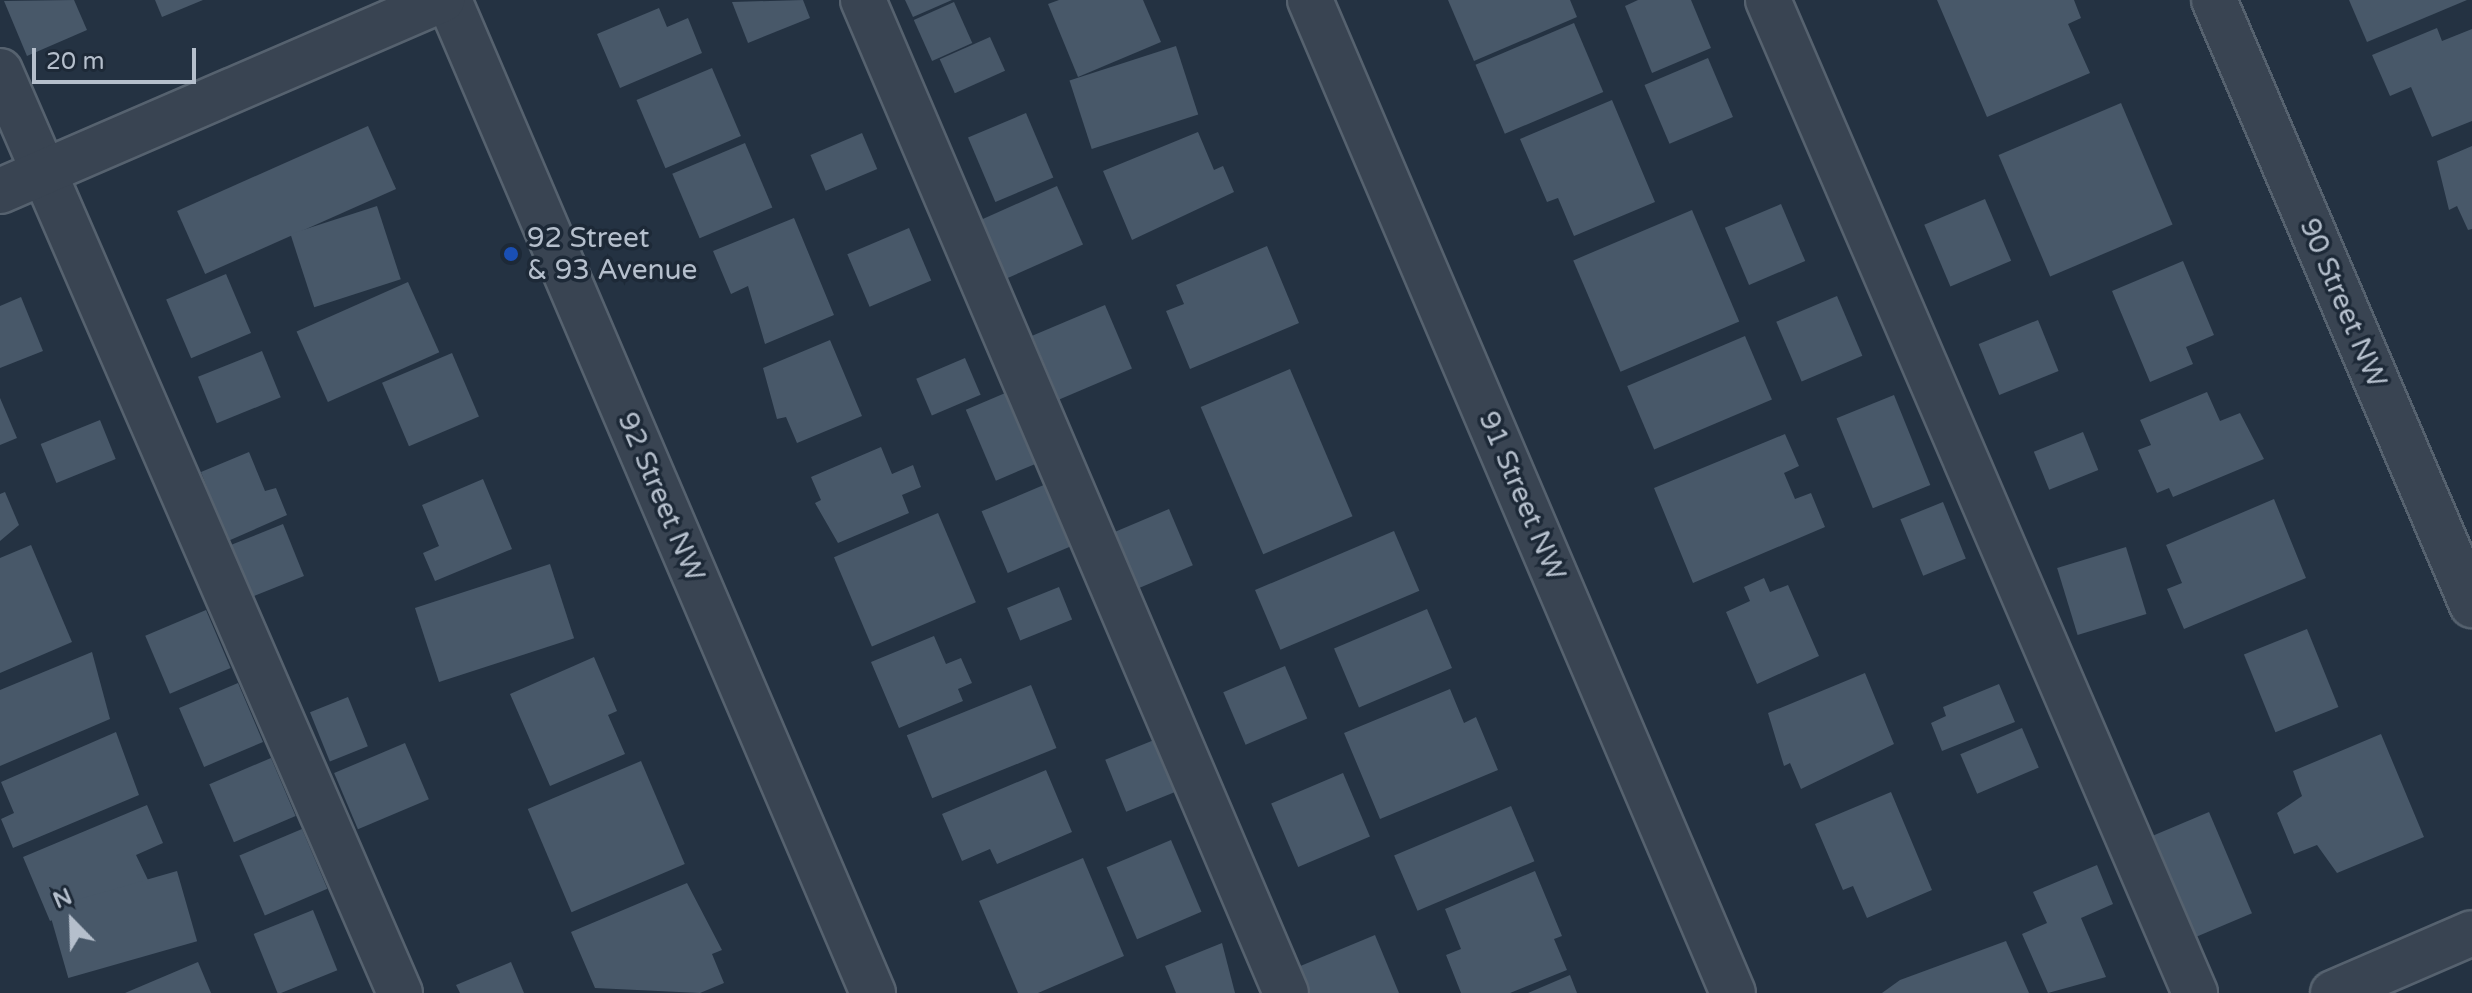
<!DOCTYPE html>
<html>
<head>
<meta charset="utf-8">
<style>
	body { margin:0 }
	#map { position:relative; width:2472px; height:993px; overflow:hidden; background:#243242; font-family:"Varela Round",sans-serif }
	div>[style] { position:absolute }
	.building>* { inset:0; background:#485869; transform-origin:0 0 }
	.roads { filter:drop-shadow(2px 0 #56626f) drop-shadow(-2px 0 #56626f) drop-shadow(0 2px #56626f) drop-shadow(0 -2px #56626f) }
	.minor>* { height:44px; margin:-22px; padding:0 22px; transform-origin:22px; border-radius:22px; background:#394452 }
	.dots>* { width:22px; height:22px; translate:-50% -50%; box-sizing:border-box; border:4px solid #1d2937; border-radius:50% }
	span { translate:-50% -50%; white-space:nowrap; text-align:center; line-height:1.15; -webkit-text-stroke:7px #1d2937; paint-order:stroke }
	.poi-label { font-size:28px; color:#b5bfcc }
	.left { translate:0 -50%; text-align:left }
	.street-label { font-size:28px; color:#b5bfcc }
	.north { position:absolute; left:32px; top:881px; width:80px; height:80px; -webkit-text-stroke:6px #1d2937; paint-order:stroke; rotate:337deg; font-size:22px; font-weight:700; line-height:32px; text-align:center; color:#b5bfcc }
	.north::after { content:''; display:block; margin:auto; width:28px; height:36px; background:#b5bfcc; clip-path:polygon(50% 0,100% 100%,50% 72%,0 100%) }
	.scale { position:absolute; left:32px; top:48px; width:164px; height:36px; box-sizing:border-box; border:4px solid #b5bfcc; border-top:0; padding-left:10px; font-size:24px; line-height:28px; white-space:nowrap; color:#b5bfcc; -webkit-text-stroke:6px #1d2937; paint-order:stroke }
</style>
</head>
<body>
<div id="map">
	<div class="building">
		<div style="clip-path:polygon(74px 0,87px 30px,27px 56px,4px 1px)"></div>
		<div style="clip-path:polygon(155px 0,203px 0,162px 17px)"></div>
		<div style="clip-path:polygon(803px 0,810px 18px,748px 43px,732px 2px)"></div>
		<div style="clip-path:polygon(905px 0,952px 0,913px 17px)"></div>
		<div style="clip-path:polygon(1059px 0,1143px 0,1161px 42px,1078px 77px,1048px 4px)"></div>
		<div style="clip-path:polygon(1448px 0,1570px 0,1577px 17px,1474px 61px)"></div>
		<div style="clip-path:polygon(1638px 0,1691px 0,1711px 48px,1652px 73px,1625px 6px)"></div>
		<div style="clip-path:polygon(1937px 0,2074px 0,2081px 18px,2068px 24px,2090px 73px,1987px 117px)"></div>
		<div style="clip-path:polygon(2349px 0,2467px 0,2367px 42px)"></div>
		<div style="left:954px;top:2px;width:45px;height:44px;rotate:66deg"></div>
		<div style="clip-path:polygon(659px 8px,667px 27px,688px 18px,702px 53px,620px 88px,597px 34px)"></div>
		<div style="left:1574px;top:23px;width:75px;height:107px;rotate:67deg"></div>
		<div style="clip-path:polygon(2437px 28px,2442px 41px,2472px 29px,2472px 121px,2432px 137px,2411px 87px,2390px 96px,2372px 55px)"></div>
		<div style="left:990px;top:37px;width:37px;height:55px;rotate:66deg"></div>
		<div style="left:1176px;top:46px;width:72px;height:112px;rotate:72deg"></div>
		<div style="left:1708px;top:58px;width:64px;height:69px;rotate:67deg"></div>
		<div style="left:712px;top:68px;width:74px;height:82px;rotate:67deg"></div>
		<div style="clip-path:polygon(1612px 100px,1655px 202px,1574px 236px,1558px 198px,1547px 202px,1520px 139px)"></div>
		<div style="left:2121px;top:103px;width:132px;height:133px;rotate:67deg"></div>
		<div style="left:1026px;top:113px;width:70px;height:63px;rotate:67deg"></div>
		<div style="left:368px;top:126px;width:69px;height:209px;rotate:66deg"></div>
		<div style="clip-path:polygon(1198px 132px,1214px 170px,1223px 166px,1234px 192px,1132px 240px,1103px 171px)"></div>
		<div style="left:862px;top:133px;width:39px;height:56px;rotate:67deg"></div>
		<div style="left:745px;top:143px;width:70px;height:79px;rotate:67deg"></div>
		<div style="clip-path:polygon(2472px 146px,2472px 229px,2468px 230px,2457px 206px,2449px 210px,2437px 161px)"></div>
		<div style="left:1057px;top:186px;width:64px;height:83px;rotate:66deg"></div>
		<div style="left:1985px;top:199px;width:67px;height:66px;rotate:67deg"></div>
		<div style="left:1781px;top:204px;width:62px;height:61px;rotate:67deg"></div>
		<div style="left:377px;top:206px;width:77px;height:91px;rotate:72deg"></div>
		<div style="left:1692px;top:210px;width:121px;height:129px;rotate:67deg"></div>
		<div style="clip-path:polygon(794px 218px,834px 315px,765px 344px,748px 286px,731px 294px,713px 251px)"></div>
		<div style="left:909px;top:228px;width:57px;height:67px;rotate:67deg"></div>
		<div style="clip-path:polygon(1267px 246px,1299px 323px,1190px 369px,1166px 311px,1184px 304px,1176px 285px)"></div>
		<div style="clip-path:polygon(2183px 261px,2214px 335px,2186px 347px,2193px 364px,2150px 382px,2112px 291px)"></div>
		<div style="left:226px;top:274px;width:64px;height:65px;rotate:67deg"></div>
		<div style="left:408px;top:282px;width:77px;height:122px;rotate:66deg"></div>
		<div style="left:1837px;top:296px;width:65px;height:66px;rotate:67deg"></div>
		<div style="clip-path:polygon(21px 297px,43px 351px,0 368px,0 306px)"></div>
		<div style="left:1105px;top:305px;width:69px;height:79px;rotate:67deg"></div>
		<div style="left:2038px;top:320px;width:55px;height:64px;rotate:68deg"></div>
		<div style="left:1745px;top:336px;width:69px;height:128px;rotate:67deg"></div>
		<div style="clip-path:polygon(830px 340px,862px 416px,797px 443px,786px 417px,777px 419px,763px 368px)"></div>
		<div style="left:262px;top:351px;width:50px;height:69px;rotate:68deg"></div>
		<div style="left:452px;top:353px;width:69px;height:76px;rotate:67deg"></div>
		<div style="left:965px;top:358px;width:40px;height:53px;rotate:67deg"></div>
		<div style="left:1290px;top:369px;width:160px;height:97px;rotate:67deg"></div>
		<div style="left:1010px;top:391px;width:77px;height:48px;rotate:67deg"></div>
		<div style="clip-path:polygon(2207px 392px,2220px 421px,2240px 413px,2264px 459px,2173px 497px,2169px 488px,2157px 493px,2138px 450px,2151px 445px,2140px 420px)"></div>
		<div style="left:1894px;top:395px;width:97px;height:62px;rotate:68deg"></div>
		<div style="clip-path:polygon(0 398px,17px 438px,0 445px)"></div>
		<div style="left:100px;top:420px;width:42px;height:64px;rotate:68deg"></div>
		<div style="left:2083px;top:432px;width:41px;height:53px;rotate:68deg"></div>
		<div style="clip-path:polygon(1785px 434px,1799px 466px,1784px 473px,1795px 499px,1811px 493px,1825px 527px,1693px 583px,1654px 488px)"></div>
		<div style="clip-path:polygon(881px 447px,892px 474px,913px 465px,921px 487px,902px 495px,909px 513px,838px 543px,815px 503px,821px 500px,811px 477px)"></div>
		<div style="clip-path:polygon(249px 452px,265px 491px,276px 488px,287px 515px,228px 541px,201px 472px)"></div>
		<div style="clip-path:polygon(483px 479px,512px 549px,435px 581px,423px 553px,439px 546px,422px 505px)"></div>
		<div style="left:1046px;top:484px;width:67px;height:70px;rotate:67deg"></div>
		<div style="clip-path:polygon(5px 492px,19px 525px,0 541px,0 494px)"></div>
		<div style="clip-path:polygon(2274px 499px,2306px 578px,2184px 629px,2167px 589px,2182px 583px,2166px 545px)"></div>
		<div style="left:1943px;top:502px;width:61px;height:46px;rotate:68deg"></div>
		<div style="left:1169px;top:509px;width:61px;height:59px;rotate:67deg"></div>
		<div style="left:938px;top:513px;width:97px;height:113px;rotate:67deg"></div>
		<div style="left:283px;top:524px;width:56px;height:59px;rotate:68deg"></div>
		<div style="left:1394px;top:531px;width:65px;height:151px;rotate:67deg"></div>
		<div style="clip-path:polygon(31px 545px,72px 642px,0 673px,0 558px)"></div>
		<div style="left:2126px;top:547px;width:70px;height:72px;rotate:73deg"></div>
		<div style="left:550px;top:564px;width:78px;height:142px;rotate:72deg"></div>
		<div style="clip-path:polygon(1764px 578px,1770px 592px,1788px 585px,1819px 656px,1757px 684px,1726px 612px,1750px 601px,1744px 587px)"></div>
		<div style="left:1059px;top:587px;width:35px;height:56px;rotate:68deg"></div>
		<div style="left:1427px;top:609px;width:64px;height:101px;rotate:67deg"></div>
		<div style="left:206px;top:610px;width:63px;height:66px;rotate:67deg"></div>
		<div style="left:2307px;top:629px;width:84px;height:68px;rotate:68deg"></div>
		<div style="clip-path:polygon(934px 636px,946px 664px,961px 658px,972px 683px,958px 689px,963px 701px,899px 728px,871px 662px)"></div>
		<div style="clip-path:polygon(92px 652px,110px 719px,0 766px,0 690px)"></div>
		<div style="clip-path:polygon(594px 657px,617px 711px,608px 715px,625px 754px,550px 786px,510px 694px)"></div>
		<div style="left:1285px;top:666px;width:57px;height:67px;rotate:67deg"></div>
		<div style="clip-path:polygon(1865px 673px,1894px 744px,1801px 789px,1790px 763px,1784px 766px,1768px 713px)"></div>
		<div style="left:238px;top:683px;width:64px;height:64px;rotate:67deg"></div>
		<div style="clip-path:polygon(1999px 684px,2015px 722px,1942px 751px,1931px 723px,1946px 716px,1943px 707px)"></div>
		<div style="left:1031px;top:685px;width:68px;height:134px;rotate:68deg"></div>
		<div style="clip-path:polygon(1450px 689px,1464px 723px,1476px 717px,1498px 770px,1380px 819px,1344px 733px)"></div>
		<div style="left:348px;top:697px;width:53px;height:41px;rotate:68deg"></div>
		<div style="left:2022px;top:728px;width:43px;height:67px;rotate:67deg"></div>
		<div style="clip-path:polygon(116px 732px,139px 795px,13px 848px,1px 819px,14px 813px,1px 782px)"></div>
		<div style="clip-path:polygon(2381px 734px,2424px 837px,2337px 873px,2317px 845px,2294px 854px,2277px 813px,2302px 796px,2293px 771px)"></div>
		<div style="left:1159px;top:738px;width:56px;height:58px;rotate:68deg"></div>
		<div style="left:405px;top:743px;width:61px;height:77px;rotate:67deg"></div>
		<div style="left:271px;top:758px;width:63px;height:67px;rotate:67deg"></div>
		<div style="left:641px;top:761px;width:112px;height:123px;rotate:67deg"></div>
		<div style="clip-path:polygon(1046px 770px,1072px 832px,997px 864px,990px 849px,962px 861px,942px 814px)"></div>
		<div style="left:1343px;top:773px;width:69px;height:78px;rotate:67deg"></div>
		<div style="clip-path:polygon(1891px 792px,1932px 890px,1867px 918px,1853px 886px,1843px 890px,1815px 824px)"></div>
		<div style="clip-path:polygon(147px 805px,163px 843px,136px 855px,148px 880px,50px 921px,23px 857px)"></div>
		<div style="left:1511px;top:806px;width:60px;height:127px;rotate:67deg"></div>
		<div style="left:2209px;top:812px;width:110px;height:63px;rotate:67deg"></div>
		<div style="left:302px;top:829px;width:65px;height:68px;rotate:67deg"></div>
		<div style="left:1171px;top:840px;width:78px;height:70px;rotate:67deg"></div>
		<div style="clip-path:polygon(1083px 858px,1124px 956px,1038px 993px,1018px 993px,979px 901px)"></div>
		<div style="clip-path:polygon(2097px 865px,2113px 904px,2081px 918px,2106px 977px,2048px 993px,2022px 934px,2047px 923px,2033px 892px)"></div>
		<div style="left:177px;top:871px;width:73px;height:134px;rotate:74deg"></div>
		<div style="clip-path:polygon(1535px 871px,1562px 936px,1554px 939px,1567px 970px,1510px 993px,1461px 993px,1446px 955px,1461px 949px,1445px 909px)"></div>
		<div style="clip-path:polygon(687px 883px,722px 950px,712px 954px,724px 983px,700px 993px,595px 988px,571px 932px)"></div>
		<div style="left:313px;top:910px;width:65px;height:64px;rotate:68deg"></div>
		<div style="clip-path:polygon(1375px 935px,1399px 993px,1308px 993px,1298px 967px)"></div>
		<div style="clip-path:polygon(2006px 941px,2029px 993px,1882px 993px,1900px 980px)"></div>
		<div style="clip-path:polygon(1222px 943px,1235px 993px,1176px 993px,1165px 966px)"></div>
		<div style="clip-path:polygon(198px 962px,211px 993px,125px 993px)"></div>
		<div style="clip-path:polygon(511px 962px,524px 993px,460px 993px,456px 985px)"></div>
		<div style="clip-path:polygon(1570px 975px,1577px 993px,1528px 993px)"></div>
	</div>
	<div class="roads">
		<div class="minor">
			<div style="left:449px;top:0;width:1080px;rotate:66.88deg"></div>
			<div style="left:863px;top:0;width:1079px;rotate:66.93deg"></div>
			<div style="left:1310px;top:0;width:1079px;rotate:66.93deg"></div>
			<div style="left:1768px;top:0;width:1081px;rotate:66.73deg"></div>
			<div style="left:2214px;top:0;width:658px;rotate:66.9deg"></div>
			<div style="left:0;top:71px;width:1005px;rotate:66.55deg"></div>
			<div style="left:0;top:191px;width:482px;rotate:-23.4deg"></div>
			<div style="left:2333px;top:993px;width:151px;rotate:-23.3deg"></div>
		</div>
	</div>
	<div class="dots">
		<div style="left:511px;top:254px;background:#1a4fb4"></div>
	</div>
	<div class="poi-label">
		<span class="left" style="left:527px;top:254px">92 Street<br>&amp; 93 Avenue</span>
	</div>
	<div class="street-label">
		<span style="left:2343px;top:303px;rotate:67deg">90 Street NW</span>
		<span style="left:1522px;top:496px;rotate:67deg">91 Street NW</span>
		<span style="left:661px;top:497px;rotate:67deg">92 Street NW</span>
	</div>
	<div class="north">N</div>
	<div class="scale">20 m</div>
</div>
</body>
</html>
